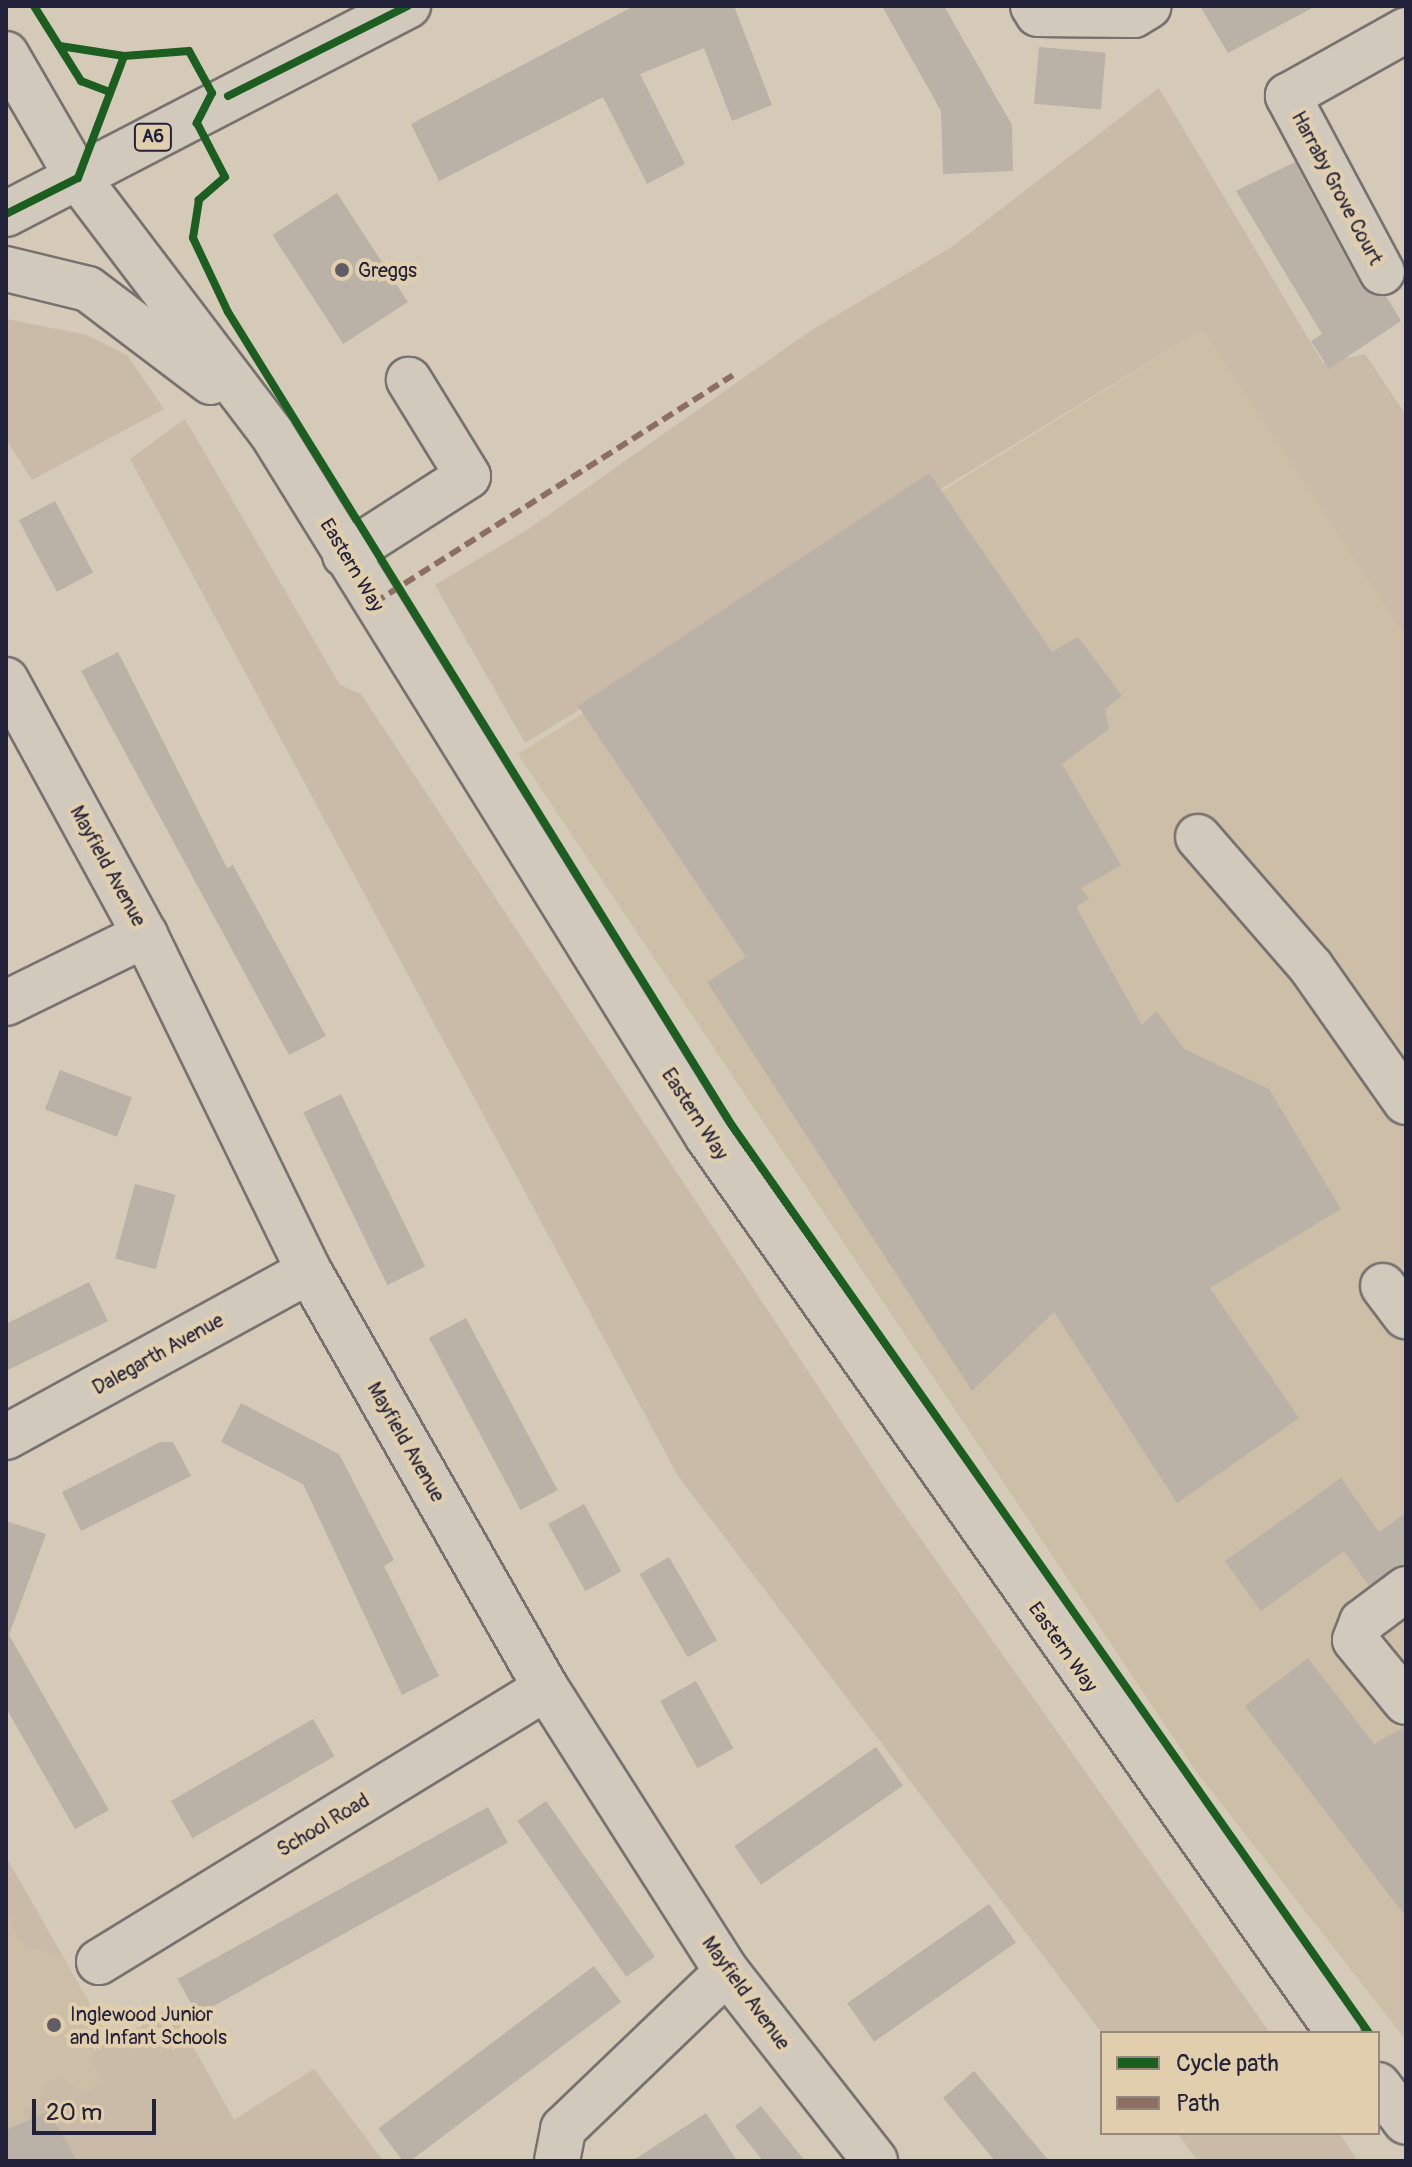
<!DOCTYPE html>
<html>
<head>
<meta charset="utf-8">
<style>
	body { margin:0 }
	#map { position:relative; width:1412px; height:2167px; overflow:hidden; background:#d5cab8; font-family:Pangolin,sans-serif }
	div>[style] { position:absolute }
	.built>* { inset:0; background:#ccbea7 }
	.green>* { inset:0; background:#c9bba7 }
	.building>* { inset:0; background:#bab2a7; transform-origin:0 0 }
	.roads { filter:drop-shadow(2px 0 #77726f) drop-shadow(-2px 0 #77726f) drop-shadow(0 2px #77726f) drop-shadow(0 -2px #77726f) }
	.minor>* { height:44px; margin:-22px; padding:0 22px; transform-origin:22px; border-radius:22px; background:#d1c9bc }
	.major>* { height:44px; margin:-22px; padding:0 22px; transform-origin:22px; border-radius:22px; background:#d1c9bc }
	.quiet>* { height:6px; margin-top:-3px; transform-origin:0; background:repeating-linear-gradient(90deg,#8d6e63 0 12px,transparent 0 18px) }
	.cycleway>* { height:8px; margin:-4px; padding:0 4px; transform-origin:4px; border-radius:4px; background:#1b5e20 }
	.dots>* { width:22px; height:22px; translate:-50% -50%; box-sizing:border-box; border:4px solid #e1ceac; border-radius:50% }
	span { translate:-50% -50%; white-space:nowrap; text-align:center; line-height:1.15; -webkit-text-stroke:8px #e1ceac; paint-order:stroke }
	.shield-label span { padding:2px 6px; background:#e1ceac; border:2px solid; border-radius:6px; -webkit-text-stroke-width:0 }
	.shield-label { font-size:18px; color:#22223b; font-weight:700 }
	.street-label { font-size:20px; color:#22223b }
	.poi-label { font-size:20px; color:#22223b }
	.left { translate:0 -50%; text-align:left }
	.frame { position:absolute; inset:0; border:8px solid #22223b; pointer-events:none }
	.legend { position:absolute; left:1100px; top:2031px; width:280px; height:104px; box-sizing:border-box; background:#e1ceac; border:2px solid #95897f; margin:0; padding:10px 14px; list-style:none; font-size:24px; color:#22223b }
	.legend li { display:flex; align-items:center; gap:16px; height:40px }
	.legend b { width:40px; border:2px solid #95897f }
	.scale { position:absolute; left:32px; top:2099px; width:124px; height:36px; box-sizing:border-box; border:4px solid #22223b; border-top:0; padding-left:10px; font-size:24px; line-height:28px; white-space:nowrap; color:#22223b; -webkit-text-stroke:6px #e1ceac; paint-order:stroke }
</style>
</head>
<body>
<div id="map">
	<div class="built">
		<div style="clip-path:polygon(1205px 328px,1406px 635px,1406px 2040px,1195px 1770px,518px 754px)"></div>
		<div style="clip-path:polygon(6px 1857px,112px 2042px,171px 2007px,234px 2120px,314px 2069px,383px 2161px,6px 2161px)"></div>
	</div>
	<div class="green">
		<div style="clip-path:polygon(1159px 88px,1323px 363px,1365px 354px,1406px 415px,1406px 637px,1203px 329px,525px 743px,435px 585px,527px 530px,810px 331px,950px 248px)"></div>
		<div style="clip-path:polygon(6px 319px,87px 335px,127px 355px,164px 409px,32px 480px,6px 439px)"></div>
		<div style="clip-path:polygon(185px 419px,340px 685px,361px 694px,887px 1491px,1270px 2033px,1102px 2033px,678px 1476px,130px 459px)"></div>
		<div style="clip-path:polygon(6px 1857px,62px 1955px,26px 1947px,17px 1937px,6px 1906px)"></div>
		<div style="clip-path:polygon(171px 2007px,234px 2120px,314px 2069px,383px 2161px,77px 2161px,50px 2111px,30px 2119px,24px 2109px,39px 2103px,47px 2082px,61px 2077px,82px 2094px,102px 2082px,91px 2056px)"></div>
		<div style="clip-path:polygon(1177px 2133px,1339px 2133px,1358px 2161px,1198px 2161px)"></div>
	</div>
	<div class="building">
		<div style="clip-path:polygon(634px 6px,734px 6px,772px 105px,732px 121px,704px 48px,640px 74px,685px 164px,647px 184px,603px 97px,439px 181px,411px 124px)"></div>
		<div style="clip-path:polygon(882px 6px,944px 6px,1012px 125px,1013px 171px,943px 174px,941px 111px)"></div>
		<div style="clip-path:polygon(1200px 6px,1316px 6px,1228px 53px)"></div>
		<div style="left:1039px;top:47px;width:67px;height:57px;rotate:5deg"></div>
		<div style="clip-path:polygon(1295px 162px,1360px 284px,1386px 296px,1401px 321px,1329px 369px,1311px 341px,1322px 334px,1236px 191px)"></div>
		<div style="left:337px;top:193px;width:130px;height:77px;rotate:57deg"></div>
		<div style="clip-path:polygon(929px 473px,1052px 652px,1078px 637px,1122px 696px,1105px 709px,1109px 729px,1062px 764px,1121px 865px,1081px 888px,1089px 899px,1076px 907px,1142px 1025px,1156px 1011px,1184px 1049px,1269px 1089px,1341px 1209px,1210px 1288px,1299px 1418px,1177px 1503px,1054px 1312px,972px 1391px,707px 982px,746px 957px,578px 706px)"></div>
		<div style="left:55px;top:501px;width:81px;height:41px;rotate:62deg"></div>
		<div style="clip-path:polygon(118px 652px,227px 868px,233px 865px,326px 1036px,289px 1055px,81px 671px)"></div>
		<div style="left:60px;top:1070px;width:77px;height:42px;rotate:21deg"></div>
		<div style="left:341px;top:1094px;width:192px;height:42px;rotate:64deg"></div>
		<div style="left:135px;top:1184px;width:42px;height:77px;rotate:15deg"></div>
		<div style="clip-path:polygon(89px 1282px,108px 1321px,6px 1371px,6px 1324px)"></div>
		<div style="left:466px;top:1318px;width:195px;height:42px;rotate:62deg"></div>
		<div style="clip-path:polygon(241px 1403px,339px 1454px,394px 1560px,384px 1566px,439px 1676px,402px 1695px,303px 1484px,221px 1442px)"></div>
		<div style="clip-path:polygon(160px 1442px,173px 1442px,191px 1476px,81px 1531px,62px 1492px)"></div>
		<div style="clip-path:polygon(1341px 1478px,1379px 1532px,1406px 1513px,1406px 1564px,1369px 1586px,1344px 1551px,1261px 1611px,1225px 1561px)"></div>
		<div style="left:584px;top:1504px;width:77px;height:41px;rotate:61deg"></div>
		<div style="clip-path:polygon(6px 1521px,46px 1534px,9px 1635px,109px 1810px,75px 1829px,6px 1708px)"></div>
		<div style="left:669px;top:1557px;width:96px;height:34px;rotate:60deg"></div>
		<div style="clip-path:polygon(1308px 1658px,1374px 1744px,1406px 1726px,1406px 1917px,1245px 1706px)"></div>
		<div style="left:696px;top:1681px;width:77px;height:41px;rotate:61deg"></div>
		<div style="left:313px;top:1719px;width:43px;height:164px;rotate:60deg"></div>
		<div style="left:876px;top:1747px;width:47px;height:173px;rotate:55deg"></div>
		<div style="left:546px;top:1801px;width:190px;height:35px;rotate:55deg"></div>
		<div style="left:488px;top:1807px;width:41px;height:355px;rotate:61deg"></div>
		<div style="left:989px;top:1904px;width:47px;height:173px;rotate:55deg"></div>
		<div style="left:594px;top:1966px;width:45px;height:270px;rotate:53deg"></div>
		<div style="clip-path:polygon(974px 2071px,1049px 2161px,995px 2161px,943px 2098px)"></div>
		<div style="clip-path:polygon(761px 2106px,805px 2161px,763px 2161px,735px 2126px)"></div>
		<div style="clip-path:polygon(49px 2111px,77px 2161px,6px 2161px,6px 2130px)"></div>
		<div style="clip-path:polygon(706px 2113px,737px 2161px,632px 2161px)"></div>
	</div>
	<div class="roads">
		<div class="minor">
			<div style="left:1033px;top:6px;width:9px;rotate:58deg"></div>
			<div style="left:1038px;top:14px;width:96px;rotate:0.6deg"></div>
			<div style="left:1134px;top:15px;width:17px;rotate:-31deg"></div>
			<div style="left:6px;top:54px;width:143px;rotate:59.9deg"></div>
			<div style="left:78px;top:178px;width:319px;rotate:52.8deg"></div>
			<div style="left:271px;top:432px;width:829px;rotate:58.21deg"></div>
			<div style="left:708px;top:1137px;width:1096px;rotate:54.85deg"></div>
			<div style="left:6px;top:269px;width:84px;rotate:13.7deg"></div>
			<div style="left:88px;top:289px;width:154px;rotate:37.1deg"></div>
			<div style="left:1382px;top:272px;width:200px;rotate:-118.1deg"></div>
			<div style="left:1288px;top:96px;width:135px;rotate:-29.2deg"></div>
			<div style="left:345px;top:555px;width:146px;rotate:-32.7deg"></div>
			<div style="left:468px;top:476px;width:113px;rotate:-121.6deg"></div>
			<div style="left:6px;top:680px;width:290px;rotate:61.4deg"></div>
			<div style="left:145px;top:935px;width:374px;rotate:64deg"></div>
			<div style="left:309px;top:1271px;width:480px;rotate:60.4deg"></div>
			<div style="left:546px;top:1688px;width:337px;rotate:57.5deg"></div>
			<div style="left:727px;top:1972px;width:240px;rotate:51.9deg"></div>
			<div style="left:1198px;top:837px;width:172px;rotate:49deg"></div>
			<div style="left:1311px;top:967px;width:165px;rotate:54.9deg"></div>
			<div style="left:6px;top:1003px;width:155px;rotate:-26.1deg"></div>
			<div style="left:1383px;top:1286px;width:38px;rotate:53deg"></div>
			<div style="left:6px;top:1437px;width:345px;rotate:-28.7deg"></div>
			<div style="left:1406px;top:1589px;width:55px;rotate:143.1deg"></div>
			<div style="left:1362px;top:1622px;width:19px;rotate:111deg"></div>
			<div style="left:1355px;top:1640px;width:80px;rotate:50.6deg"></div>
			<div style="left:99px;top:1962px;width:524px;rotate:-31.51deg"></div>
			<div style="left:1378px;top:2085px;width:46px;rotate:52.9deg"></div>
			<div style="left:557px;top:2161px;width:33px;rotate:-79deg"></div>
			<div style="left:563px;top:2129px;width:227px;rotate:-43.8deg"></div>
		</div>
		<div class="major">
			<div style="left:6px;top:214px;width:453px;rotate:-27.4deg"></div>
		</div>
	</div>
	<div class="quiet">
		<div style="left:374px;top:603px;width:425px;rotate:-32.4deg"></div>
	</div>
	<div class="cycleway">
		<div style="left:34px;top:6px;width:89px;rotate:57.9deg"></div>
		<div style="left:81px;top:81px;width:31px;rotate:21deg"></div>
		<div style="left:60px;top:46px;width:65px;rotate:8.9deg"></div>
		<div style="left:124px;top:56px;width:65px;rotate:-4.4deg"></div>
		<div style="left:189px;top:51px;width:48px;rotate:61.3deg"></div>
		<div style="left:212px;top:93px;width:34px;rotate:117deg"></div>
		<div style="left:197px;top:123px;width:61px;rotate:62.6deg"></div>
		<div style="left:225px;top:177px;width:35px;rotate:139deg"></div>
		<div style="left:199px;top:200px;width:38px;rotate:99deg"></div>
		<div style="left:193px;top:238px;width:82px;rotate:64.7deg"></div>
		<div style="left:228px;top:312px;width:955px;rotate:58.22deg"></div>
		<div style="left:731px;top:1124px;width:1111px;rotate:54.94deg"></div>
		<div style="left:228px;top:96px;width:201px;rotate:-26.6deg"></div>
		<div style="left:6px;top:214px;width:80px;rotate:-26.6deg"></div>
		<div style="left:78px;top:178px;width:130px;rotate:-69.3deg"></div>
	</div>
	<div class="dots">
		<div style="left:342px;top:270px;background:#615d67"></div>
		<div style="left:54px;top:2025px;background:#615d67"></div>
	</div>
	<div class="shield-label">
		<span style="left:153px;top:137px">A6</span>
	</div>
	<div class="street-label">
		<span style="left:1337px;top:188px;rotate:62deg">Harraby Grove Court</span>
		<span style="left:352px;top:565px;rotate:59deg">Eastern Way</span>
		<span style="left:108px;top:866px;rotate:61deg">Mayfield Avenue</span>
		<span style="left:695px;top:1114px;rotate:57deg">Eastern Way</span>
		<span style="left:158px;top:1354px;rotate:-29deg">Dalegarth Avenue</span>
		<span style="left:406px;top:1442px;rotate:60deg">Mayfield Avenue</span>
		<span style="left:1063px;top:1647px;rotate:55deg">Eastern Way</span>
		<span style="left:323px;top:1825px;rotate:-31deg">School Road</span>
		<span style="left:746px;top:1993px;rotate:54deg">Mayfield Avenue</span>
	</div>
	<div class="poi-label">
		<span class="left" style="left:358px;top:270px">Greggs</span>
		<span class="left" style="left:70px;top:2026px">Inglewood Junior<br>and Infant Schools</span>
	</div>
	<div class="frame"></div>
	<ul class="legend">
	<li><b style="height:10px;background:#1b5e20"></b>Cycle path</li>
	<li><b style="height:10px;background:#8d6e63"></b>Path</li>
	</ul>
	<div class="scale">20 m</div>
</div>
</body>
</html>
